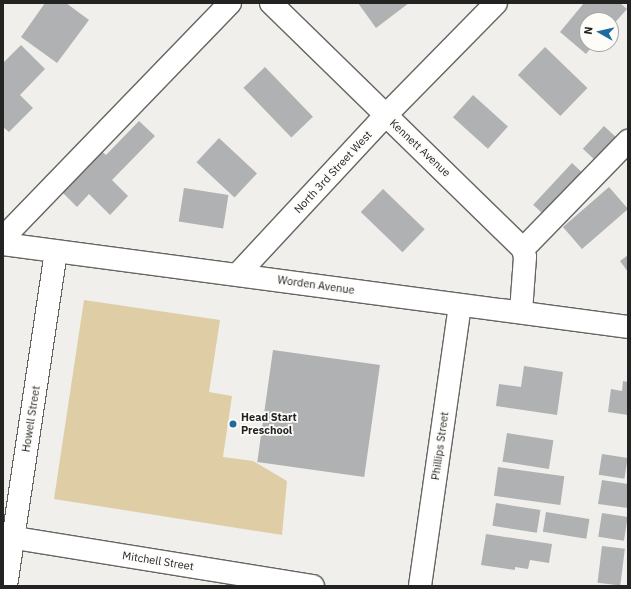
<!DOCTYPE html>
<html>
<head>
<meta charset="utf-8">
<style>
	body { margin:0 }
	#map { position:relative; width:631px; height:589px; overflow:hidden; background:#f0efec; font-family:"IBM Plex Sans",sans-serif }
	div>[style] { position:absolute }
	.green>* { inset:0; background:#dfcda6 }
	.building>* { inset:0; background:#afb1b3; transform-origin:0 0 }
	.roads { filter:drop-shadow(1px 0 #666562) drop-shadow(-1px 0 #666562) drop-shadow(0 1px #666562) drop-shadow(0 -1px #666562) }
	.minor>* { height:22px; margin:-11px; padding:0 11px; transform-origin:11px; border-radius:11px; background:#fff }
	.dots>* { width:11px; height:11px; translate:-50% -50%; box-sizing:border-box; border:2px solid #fdfcf9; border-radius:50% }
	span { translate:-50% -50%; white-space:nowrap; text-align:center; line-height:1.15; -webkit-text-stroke:3.5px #fdfcf9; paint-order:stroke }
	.street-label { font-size:11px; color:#232322 }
	.poi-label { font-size:11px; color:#232322; font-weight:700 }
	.left { translate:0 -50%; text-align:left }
	.frame { position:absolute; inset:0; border:4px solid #232322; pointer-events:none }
	.north { position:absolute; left:579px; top:12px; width:40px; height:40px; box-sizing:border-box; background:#fdfcf9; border:1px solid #a6a5a3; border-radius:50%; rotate:278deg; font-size:11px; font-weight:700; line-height:16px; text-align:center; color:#232322 }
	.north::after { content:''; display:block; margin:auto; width:14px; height:18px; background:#1e6c9e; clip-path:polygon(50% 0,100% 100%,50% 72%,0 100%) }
</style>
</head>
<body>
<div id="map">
	<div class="green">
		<div style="clip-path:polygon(84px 300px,220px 320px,209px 392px,232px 396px,223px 457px,253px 461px,287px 481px,282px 535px,54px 499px)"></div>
	</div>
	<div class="building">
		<div style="clip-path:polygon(45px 3px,66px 3px,89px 20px,57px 63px,21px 37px)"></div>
		<div style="clip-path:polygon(358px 3px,409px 3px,376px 28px)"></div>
		<div style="clip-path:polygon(584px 3px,620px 3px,627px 9px,611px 27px,611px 20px,587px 20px,587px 44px,594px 44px,586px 54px,560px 32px)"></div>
		<div style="clip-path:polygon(21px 45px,45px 69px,20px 95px,33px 108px,9px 132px,3px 127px,3px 63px)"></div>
		<div style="left:545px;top:47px;width:59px;height:39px;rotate:44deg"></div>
		<div style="left:265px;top:67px;width:69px;height:30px;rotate:46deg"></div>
		<div style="left:473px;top:95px;width:47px;height:30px;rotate:42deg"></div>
		<div style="clip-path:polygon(139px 121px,155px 136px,112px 180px,128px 196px,110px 215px,89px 194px,77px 207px,60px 190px,99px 149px,106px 155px)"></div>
		<div style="left:604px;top:126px;width:19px;height:31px;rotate:43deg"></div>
		<div style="left:219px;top:138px;width:52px;height:33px;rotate:43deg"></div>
		<div style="left:572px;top:163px;width:21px;height:57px;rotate:43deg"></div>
		<div style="left:609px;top:187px;width:29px;height:61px;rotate:49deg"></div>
		<div style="left:184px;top:188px;width:45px;height:34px;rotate:9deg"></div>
		<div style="left:383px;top:189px;width:58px;height:32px;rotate:44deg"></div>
		<div style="clip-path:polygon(628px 255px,628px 272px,620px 261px)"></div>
		<div style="left:273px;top:350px;width:108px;height:113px;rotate:8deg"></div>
		<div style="clip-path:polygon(524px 366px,563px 372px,557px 415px,496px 406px,499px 384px,521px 387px)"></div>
		<div style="clip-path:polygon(623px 381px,628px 382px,628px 415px,608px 412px,611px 389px,622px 391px)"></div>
		<div style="left:507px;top:433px;width:47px;height:29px;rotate:9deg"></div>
		<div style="left:602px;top:454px;width:26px;height:21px;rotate:9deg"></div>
		<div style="left:498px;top:467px;width:67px;height:29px;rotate:8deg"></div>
		<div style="clip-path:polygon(602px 480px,628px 484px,628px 508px,598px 504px)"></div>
		<div style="left:496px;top:503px;width:45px;height:23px;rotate:9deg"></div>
		<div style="left:546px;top:512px;width:44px;height:20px;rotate:9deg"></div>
		<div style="left:602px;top:513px;width:26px;height:24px;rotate:9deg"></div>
		<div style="clip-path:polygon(486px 534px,552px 544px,549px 563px,530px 560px,528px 569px,515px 567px,515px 570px,481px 565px)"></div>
		<div style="left:602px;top:546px;width:23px;height:37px;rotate:7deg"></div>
	</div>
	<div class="roads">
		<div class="minor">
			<div style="left:271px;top:3px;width:352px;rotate:44.3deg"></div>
			<div style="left:523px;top:249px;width:8px;rotate:76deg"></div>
			<div style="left:525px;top:257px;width:55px;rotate:94.2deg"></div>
			<div style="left:3px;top:238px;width:327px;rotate:-46deg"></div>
			<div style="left:3px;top:244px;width:630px;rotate:7.56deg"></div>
			<div style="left:523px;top:249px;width:151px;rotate:-45.8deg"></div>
			<div style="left:238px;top:274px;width:216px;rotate:-47.1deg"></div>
			<div style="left:385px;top:116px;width:158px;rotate:-45.5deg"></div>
			<div style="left:3px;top:536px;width:314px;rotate:9.2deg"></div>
			<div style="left:6px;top:586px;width:338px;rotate:-81.5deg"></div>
			<div style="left:420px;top:586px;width:283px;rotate:-81.9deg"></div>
		</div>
	</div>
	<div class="dots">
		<div style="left:233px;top:424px;background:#1e6c9e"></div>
	</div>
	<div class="street-label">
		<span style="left:420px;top:148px;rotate:43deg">Kennett Avenue</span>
		<span style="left:333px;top:172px;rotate:-47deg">North 3rd Street West</span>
		<span style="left:316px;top:285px;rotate:8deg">Worden Avenue</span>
		<span style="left:31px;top:419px;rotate:-81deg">Howell Street</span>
		<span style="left:440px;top:446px;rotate:-82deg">Phillips Street</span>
		<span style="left:158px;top:561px;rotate:9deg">Mitchell Street</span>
	</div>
	<div class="poi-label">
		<span class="left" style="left:241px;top:424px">Head Start<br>Preschool</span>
	</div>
	<div class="frame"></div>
	<div class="north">N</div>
</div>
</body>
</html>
